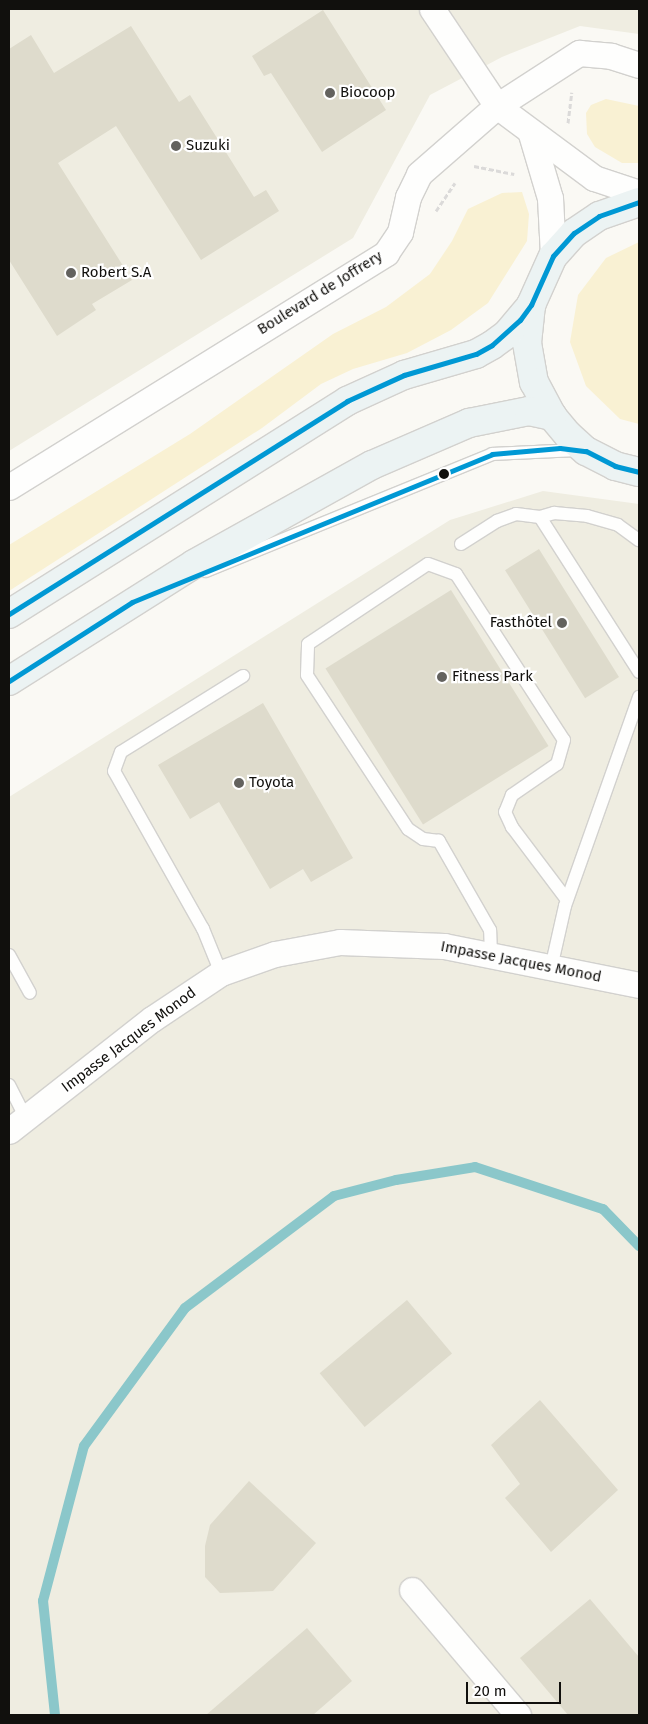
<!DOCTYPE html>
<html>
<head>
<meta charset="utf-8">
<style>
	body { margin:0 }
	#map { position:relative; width:648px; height:1724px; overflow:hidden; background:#faf9f4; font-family:"Fira Sans",sans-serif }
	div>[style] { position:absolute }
	.built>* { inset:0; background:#efede1 }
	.green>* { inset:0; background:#f9f1d3 }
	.stream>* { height:10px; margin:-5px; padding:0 5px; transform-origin:5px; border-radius:5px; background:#8bc7ca }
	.building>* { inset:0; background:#dedbcc; transform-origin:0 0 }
	.path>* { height:3px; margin-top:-1.5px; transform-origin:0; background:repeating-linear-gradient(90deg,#dbdad9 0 5px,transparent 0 7.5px) }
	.roads { filter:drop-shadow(1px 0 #d2d1ce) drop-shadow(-1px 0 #d2d1ce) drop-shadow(0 1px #d2d1ce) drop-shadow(0 -1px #d2d1ce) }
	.service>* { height:12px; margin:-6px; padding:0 6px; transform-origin:6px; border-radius:6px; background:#fefefd }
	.minor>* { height:25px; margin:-12.5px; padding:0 12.5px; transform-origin:12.5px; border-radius:12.5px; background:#fefefd }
	.primary>* { height:28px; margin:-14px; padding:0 14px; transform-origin:14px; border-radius:14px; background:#ecf3f3 }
	.bus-1>* { height:5px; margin:-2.5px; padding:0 2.5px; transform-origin:2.5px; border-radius:2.5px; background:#0098d4 }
	.dots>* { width:14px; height:14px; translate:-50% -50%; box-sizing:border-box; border:2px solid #fff; border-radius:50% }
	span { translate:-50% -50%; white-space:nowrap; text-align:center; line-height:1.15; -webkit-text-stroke:4.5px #fff; paint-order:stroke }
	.poi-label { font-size:15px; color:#11100d }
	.left { translate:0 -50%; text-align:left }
	.right { translate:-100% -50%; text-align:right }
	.street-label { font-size:15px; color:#11100d }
	.frame { position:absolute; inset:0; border:10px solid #11100d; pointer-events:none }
	.scale { position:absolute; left:466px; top:1682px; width:95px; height:22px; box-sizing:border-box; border:2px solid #11100d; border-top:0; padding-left:6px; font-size:15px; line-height:18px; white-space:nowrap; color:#11100d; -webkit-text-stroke:4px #fff; paint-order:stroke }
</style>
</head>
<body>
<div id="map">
	<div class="built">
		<div style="clip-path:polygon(9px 9px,639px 9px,639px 34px,580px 26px,502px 57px,430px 95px,353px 238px,9px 451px)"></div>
		<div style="clip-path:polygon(543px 491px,639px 504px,639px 1715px,9px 1715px,9px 797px,450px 520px)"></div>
	</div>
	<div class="green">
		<div style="clip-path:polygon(606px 99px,639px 106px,639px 163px,622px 163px,595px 147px,587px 134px,586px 113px,591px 105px)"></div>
		<div style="clip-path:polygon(522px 192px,529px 214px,527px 241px,488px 303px,451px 330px,407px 353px,353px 369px,321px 384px,262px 428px,9px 591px,9px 545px,190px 434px,333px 334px,386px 307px,430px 274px,452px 241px,468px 209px,502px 193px)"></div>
		<div style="clip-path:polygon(639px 242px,639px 424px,620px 419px,586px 386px,570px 342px,578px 295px,606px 258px)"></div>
	</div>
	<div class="stream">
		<div style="left:55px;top:1715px;width:115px;rotate:-96deg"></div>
		<div style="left:43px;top:1601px;width:160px;rotate:-75.2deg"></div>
		<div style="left:84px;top:1446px;width:171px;rotate:-53.8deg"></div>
		<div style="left:185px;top:1308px;width:186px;rotate:-36.9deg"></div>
		<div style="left:334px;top:1196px;width:64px;rotate:-14.5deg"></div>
		<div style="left:396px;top:1180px;width:80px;rotate:-9.3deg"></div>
		<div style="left:475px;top:1167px;width:135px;rotate:18.2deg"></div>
		<div style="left:603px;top:1209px;width:52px;rotate:45.8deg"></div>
	</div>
	<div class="building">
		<div style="clip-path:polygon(323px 10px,386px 110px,322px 152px,271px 73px,264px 76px,252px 56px)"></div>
		<div style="clip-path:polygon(131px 26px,179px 102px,190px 95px,254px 197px,266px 190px,279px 211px,201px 260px,116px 126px,58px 163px,132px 280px,92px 304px,96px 310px,57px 336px,9px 260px,9px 49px,31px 35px,54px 73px)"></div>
		<div style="left:539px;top:549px;width:151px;height:40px;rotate:58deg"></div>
		<div style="left:451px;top:590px;width:184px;height:148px;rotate:58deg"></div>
		<div style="clip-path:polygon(263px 703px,353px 858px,311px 882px,303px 869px,270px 889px,219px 802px,190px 819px,158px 765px)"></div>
		<div style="left:407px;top:1300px;width:70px;height:114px;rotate:50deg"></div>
		<div style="clip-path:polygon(540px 1400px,618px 1490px,551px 1552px,505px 1498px,520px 1484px,491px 1445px)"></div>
		<div style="clip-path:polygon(249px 1481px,316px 1543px,273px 1591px,220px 1593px,205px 1577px,205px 1546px,210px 1525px)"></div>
		<div style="clip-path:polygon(590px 1599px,639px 1657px,639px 1715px,568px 1715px,520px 1658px)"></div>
		<div style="clip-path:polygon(307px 1628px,352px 1681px,313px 1715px,206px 1715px)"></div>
	</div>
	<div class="path">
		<div style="left:568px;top:123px;width:31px;rotate:-83deg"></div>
		<div style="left:474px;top:166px;width:41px;rotate:11.3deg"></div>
		<div style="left:436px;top:211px;width:34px;rotate:-56deg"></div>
	</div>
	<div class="roads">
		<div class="service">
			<div style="left:540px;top:517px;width:15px;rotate:-16deg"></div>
			<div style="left:554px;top:513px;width:33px;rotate:5deg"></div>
			<div style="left:587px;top:516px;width:32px;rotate:16deg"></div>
			<div style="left:618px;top:525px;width:26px;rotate:36deg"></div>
			<div style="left:461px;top:544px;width:43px;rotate:-32.6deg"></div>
			<div style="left:497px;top:521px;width:20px;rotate:-20deg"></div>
			<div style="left:516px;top:514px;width:24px;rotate:7deg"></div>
			<div style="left:540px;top:517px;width:184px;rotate:57.4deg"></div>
			<div style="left:206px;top:571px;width:309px;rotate:-22.2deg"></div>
			<div style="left:492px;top:454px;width:85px;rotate:-2.7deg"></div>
			<div style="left:9px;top:955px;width:43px;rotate:61.1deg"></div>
			<div style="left:491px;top:955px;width:25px;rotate:-92deg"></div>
			<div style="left:490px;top:930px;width:103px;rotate:-119.8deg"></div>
			<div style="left:439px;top:841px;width:16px;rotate:-173deg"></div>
			<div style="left:423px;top:839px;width:18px;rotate:-146deg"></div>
			<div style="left:408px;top:829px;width:184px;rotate:-123.3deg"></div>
			<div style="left:307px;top:675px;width:31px;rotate:-88deg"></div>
			<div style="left:308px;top:644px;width:144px;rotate:-33.7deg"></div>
			<div style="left:428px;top:564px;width:30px;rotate:20deg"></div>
			<div style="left:456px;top:574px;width:198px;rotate:57deg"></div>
			<div style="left:564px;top:740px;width:25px;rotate:106deg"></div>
			<div style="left:557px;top:764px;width:55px;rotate:145.4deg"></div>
			<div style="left:512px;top:795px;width:18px;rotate:112deg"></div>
			<div style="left:505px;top:812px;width:17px;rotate:65deg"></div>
			<div style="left:512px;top:827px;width:91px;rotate:53deg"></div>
			<div style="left:551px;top:968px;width:64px;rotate:-77.3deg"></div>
			<div style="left:565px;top:906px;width:222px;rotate:-70.5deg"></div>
			<div style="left:221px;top:973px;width:48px;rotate:-112.2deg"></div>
			<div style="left:203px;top:929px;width:181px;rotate:-119.4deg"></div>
			<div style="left:114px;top:771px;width:20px;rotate:-70deg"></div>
			<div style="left:121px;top:752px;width:144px;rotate:-31.9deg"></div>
			<div style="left:9px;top:1085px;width:37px;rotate:63deg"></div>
		</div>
		<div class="minor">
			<div style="left:432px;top:9px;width:117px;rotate:56.2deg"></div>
			<div style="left:497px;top:106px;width:121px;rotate:36.6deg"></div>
			<div style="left:594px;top:178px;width:47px;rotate:18.4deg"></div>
			<div style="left:531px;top:134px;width:67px;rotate:73.5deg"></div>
			<div style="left:550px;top:198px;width:58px;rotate:87deg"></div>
			<div style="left:9px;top:487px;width:444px;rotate:-31.8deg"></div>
			<div style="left:386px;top:253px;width:25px;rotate:-56deg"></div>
			<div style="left:400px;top:232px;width:36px;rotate:-77deg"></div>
			<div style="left:408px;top:197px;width:25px;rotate:-64deg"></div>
			<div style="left:419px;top:174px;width:103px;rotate:-41.1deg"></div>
			<div style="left:497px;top:106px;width:98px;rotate:-32.9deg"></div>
			<div style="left:579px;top:53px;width:32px;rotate:5deg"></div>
			<div style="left:611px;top:56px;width:29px;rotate:18deg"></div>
			<div style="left:9px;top:1131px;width:182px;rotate:-38.1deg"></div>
			<div style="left:152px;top:1019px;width:83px;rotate:-33.7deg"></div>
			<div style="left:221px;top:973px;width:57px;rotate:-19.4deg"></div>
			<div style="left:275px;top:954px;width:66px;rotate:-10.5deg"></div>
			<div style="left:340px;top:942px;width:104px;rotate:2.2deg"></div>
			<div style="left:444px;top:946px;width:199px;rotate:11.3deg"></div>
			<div style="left:412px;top:1590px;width:164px;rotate:49.7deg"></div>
		</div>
		<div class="primary">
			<div style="left:639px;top:202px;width:42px;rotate:160.7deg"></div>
			<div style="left:599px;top:216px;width:30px;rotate:146deg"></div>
			<div style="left:574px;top:233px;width:31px;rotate:132deg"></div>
			<div style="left:553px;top:256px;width:54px;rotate:114.2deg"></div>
			<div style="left:531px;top:305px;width:38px;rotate:96deg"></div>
			<div style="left:527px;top:343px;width:40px;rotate:80deg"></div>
			<div style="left:534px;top:382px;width:38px;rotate:62deg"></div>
			<div style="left:552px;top:416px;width:25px;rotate:50deg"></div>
			<div style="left:568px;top:435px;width:24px;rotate:42deg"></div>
			<div style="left:586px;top:451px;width:33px;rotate:27deg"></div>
			<div style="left:615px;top:466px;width:25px;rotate:14deg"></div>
			<div style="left:9px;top:614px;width:400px;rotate:-32.2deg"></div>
			<div style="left:347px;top:401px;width:63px;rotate:-24.5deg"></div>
			<div style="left:404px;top:375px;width:75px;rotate:-16.3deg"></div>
			<div style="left:476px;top:354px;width:18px;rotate:-29deg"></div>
			<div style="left:492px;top:345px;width:19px;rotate:-36deg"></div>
			<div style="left:507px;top:334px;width:38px;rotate:-50deg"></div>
			<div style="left:9px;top:681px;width:219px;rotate:-32.3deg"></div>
			<div style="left:194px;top:564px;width:204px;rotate:-29.1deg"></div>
			<div style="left:372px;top:465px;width:106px;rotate:-23.4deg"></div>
			<div style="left:469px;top:423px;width:61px;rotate:-11.3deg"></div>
			<div style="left:529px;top:411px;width:24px;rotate:12deg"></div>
		</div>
	</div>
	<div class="bus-1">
		<div style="left:9px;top:614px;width:400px;rotate:-32.2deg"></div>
		<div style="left:347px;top:401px;width:63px;rotate:-24.5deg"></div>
		<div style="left:404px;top:375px;width:75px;rotate:-16.3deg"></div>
		<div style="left:476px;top:354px;width:18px;rotate:-29deg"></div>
		<div style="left:492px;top:345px;width:38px;rotate:-42deg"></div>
		<div style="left:520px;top:320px;width:19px;rotate:-54deg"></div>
		<div style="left:531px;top:305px;width:54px;rotate:-65.8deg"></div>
		<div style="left:553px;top:256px;width:31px;rotate:-48deg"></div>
		<div style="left:574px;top:233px;width:30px;rotate:-34deg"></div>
		<div style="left:599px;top:216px;width:42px;rotate:-19.3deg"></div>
		<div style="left:9px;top:681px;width:146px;rotate:-32.7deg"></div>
		<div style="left:132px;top:602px;width:389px;rotate:-22.3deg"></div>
		<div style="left:492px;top:454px;width:68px;rotate:-5deg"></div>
		<div style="left:560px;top:448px;width:26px;rotate:7deg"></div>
		<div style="left:586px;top:451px;width:33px;rotate:27deg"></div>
		<div style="left:615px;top:466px;width:25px;rotate:14deg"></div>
	</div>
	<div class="dots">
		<div style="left:330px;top:93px;background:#63625e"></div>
		<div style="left:176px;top:146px;background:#63625e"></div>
		<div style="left:71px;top:273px;background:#63625e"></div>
		<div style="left:444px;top:474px;background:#11100d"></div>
		<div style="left:562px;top:623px;background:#63625e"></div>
		<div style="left:442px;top:677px;background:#63625e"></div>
		<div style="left:239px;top:783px;background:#63625e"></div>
	</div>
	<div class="poi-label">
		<span class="left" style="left:340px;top:93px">Biocoop</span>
		<span class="left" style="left:186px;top:146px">Suzuki</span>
		<span class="left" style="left:81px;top:273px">Robert S.A</span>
		<span class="right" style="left:552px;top:623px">Fasthôtel</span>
		<span class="left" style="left:452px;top:677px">Fitness Park</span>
		<span class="left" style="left:249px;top:783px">Toyota</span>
	</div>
	<div class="street-label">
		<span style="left:320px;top:293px;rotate:-32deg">Boulevard de Joffrery</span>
		<span style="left:521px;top:962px;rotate:11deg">Impasse Jacques Monod</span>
		<span style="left:129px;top:1040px;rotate:-37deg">Impasse Jacques Monod</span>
	</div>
	<div class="frame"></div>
	<div class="scale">20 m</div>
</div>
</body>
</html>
